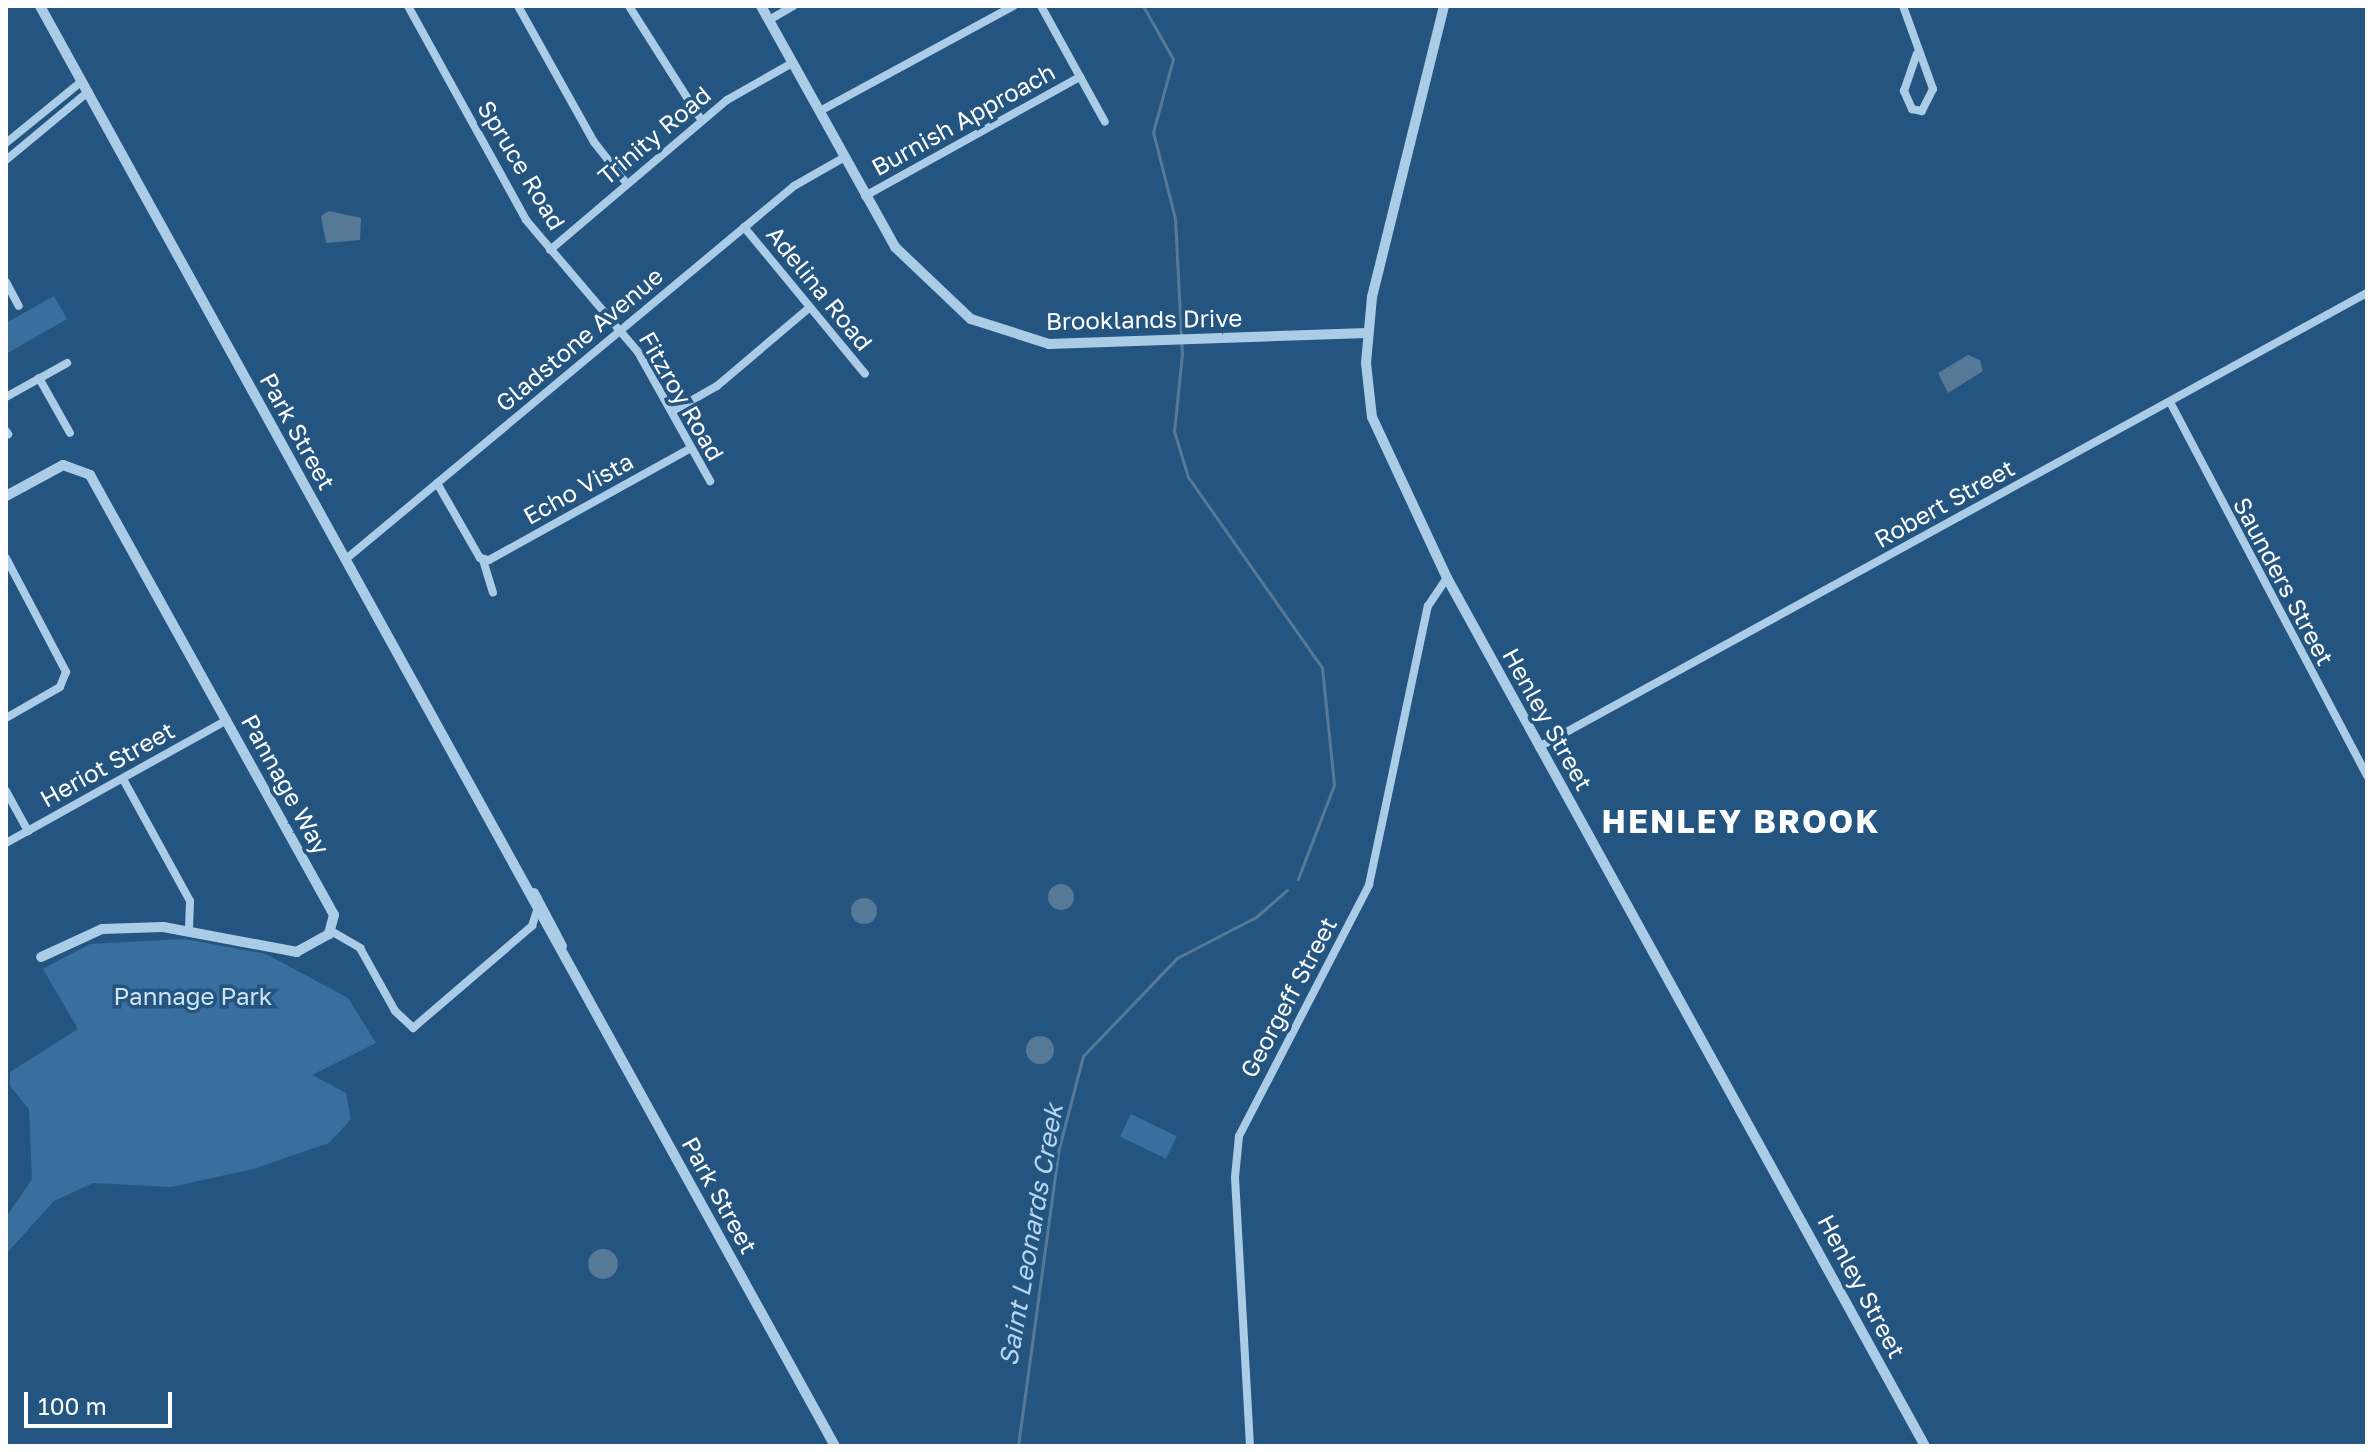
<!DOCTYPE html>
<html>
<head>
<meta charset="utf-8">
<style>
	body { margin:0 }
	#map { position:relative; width:2373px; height:1452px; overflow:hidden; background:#245580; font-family:"Golos Text",sans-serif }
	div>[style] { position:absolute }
	.green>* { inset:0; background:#386f9e; transform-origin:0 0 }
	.water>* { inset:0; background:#567998 }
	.round { border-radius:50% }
	.stream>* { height:3px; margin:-1.5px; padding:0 1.5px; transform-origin:1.5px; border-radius:1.5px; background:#567998 }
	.minor>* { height:8px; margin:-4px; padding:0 4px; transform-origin:4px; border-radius:4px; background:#aacce7 }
	.tertiary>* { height:10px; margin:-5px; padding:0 5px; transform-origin:5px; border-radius:5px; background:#aacce7 }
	span { translate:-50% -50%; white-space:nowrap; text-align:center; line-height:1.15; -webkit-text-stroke:7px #245580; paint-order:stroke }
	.street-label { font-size:24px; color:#fff }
	.park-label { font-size:24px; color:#cee4f5 }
	.water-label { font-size:26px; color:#b6d5ee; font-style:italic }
	.district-label { font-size:32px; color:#fff; font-weight:700; letter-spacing:2px }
	.frame { position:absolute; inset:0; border:8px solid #fff; pointer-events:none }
	.scale { position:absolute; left:24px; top:1392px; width:148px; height:36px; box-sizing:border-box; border:4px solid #fff; border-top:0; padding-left:10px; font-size:24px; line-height:28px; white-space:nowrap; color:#fff; -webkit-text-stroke:6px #245580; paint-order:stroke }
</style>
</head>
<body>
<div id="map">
	<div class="green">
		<div style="clip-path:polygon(54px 296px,67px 319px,6px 354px,6px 323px)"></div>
		<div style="clip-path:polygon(185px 939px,266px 954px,348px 998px,376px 1043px,312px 1075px,346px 1093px,351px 1119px,329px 1143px,253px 1169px,171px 1187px,93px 1183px,54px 1201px,6px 1254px,6px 1217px,32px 1179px,29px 1109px,10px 1086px,10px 1072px,78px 1029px,43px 969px,90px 944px)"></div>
		<div style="left:1131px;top:1114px;width:51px;height:25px;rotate:26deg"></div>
	</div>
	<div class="water">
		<div style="clip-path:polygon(329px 211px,361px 218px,360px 240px,326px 243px,321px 216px)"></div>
		<div style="clip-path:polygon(1968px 355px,1980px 360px,1983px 371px,1948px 393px,1938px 373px)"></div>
		<div class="round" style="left:1048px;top:884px;width:26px;height:26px"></div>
		<div class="round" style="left:851px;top:898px;width:26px;height:26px"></div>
		<div class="round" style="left:1026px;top:1036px;width:28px;height:28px"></div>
		<div class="round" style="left:588px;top:1249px;width:30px;height:30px"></div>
	</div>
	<div class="stream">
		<div style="left:1143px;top:6px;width:61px;rotate:60.5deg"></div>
		<div style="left:1173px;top:59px;width:76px;rotate:105.3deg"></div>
		<div style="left:1153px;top:132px;width:89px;rotate:75.7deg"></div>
		<div style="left:1175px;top:218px;width:136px;rotate:87.1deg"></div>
		<div style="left:1182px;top:354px;width:77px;rotate:95.9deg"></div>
		<div style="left:1174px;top:431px;width:48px;rotate:73.1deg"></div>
		<div style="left:1188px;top:477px;width:233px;rotate:54.9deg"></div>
		<div style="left:1322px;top:668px;width:118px;rotate:84.1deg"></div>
		<div style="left:1334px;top:785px;width:101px;rotate:111deg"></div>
		<div style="left:1018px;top:1446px;width:301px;rotate:-82.2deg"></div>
		<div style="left:1059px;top:1148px;width:95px;rotate:-75.4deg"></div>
		<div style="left:1083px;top:1056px;width:136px;rotate:-46.2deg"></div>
		<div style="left:1177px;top:958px;width:89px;rotate:-27.4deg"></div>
		<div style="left:1256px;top:917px;width:41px;rotate:-41.1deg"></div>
	</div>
	<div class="minor">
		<div style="left:408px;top:6px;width:244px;rotate:61.1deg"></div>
		<div style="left:526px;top:220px;width:173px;rotate:49.7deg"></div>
		<div style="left:638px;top:352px;width:148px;rotate:60.8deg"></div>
		<div style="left:518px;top:6px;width:156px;rotate:60.8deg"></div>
		<div style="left:594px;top:142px;width:53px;rotate:51.8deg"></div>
		<div style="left:629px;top:6px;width:136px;rotate:57.6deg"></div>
		<div style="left:1041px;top:6px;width:132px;rotate:61.1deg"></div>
		<div style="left:1903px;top:6px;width:88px;rotate:70.1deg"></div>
		<div style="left:1933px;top:89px;width:25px;rotate:117deg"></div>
		<div style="left:1922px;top:111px;width:10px;rotate:-169deg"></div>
		<div style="left:1912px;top:109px;width:20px;rotate:-114deg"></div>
		<div style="left:1904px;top:91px;width:39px;rotate:-71deg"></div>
		<div style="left:769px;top:20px;width:28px;rotate:-30deg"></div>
		<div style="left:820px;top:111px;width:220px;rotate:-28.5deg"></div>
		<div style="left:6px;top:143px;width:98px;rotate:-39.2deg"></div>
		<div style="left:6px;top:160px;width:107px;rotate:-39.7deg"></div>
		<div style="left:865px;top:196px;width:246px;rotate:-29deg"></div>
		<div style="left:744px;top:227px;width:190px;rotate:50.5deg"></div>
		<div style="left:550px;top:250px;width:232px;rotate:-40.3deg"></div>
		<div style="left:727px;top:100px;width:75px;rotate:-29.6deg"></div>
		<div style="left:6px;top:282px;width:27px;rotate:62deg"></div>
		<div style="left:39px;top:378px;width:63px;rotate:60.6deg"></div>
		<div style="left:6px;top:397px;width:70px;rotate:-29.1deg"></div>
		<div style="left:2170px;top:402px;width:423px;rotate:62.2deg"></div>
		<div style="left:673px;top:411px;width:51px;rotate:-29.6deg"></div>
		<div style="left:717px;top:386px;width:121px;rotate:-40.3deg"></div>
		<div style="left:6px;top:431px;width:4px;rotate:56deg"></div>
		<div style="left:437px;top:483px;width:86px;rotate:60.2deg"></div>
		<div style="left:480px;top:558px;width:9px;rotate:13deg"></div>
		<div style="left:489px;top:560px;width:231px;rotate:-29deg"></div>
		<div style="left:6px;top:558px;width:129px;rotate:62.2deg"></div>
		<div style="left:66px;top:672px;width:16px;rotate:112deg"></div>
		<div style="left:60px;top:687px;width:62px;rotate:150.1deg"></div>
		<div style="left:346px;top:559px;width:583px;rotate:-39.78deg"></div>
		<div style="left:794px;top:186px;width:56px;rotate:-29.7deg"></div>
		<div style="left:483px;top:560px;width:34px;rotate:73deg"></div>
		<div style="left:1539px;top:747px;width:944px;rotate:-28.74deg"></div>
		<div style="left:123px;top:779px;width:139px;rotate:61.2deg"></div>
		<div style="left:190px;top:901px;width:27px;rotate:92deg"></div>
		<div style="left:6px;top:791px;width:46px;rotate:61.2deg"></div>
		<div style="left:6px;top:843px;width:253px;rotate:-29.1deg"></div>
		<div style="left:331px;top:931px;width:34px;rotate:30deg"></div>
		<div style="left:360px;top:948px;width:72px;rotate:60.9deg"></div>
		<div style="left:395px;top:1011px;width:25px;rotate:43deg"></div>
		<div style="left:413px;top:1028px;width:157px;rotate:-40.6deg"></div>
		<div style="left:532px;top:926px;width:16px;rotate:-72deg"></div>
		<div style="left:1250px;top:1446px;width:269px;rotate:-93.2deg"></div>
		<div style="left:1235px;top:1177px;width:41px;rotate:-84.4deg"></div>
		<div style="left:1239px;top:1136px;width:283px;rotate:-62.6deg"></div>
		<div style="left:1369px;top:885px;width:285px;rotate:-78.1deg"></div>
		<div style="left:1428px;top:606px;width:34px;rotate:-56deg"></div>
	</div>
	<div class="tertiary">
		<div style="left:40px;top:6px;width:1645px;rotate:61.1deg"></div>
		<div style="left:761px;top:6px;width:276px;rotate:60.9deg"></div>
		<div style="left:895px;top:247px;width:105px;rotate:43.5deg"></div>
		<div style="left:971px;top:319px;width:82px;rotate:17.8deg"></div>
		<div style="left:1049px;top:344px;width:318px;rotate:-2deg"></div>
		<div style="left:1444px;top:6px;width:300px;rotate:103.9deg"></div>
		<div style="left:1372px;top:297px;width:66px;rotate:95.2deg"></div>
		<div style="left:1366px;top:363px;width:54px;rotate:83.7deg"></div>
		<div style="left:1372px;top:417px;width:178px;rotate:65deg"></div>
		<div style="left:1447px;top:578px;width:991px;rotate:61.16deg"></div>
		<div style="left:6px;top:496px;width:65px;rotate:-28.5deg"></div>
		<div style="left:63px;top:465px;width:29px;rotate:20deg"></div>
		<div style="left:90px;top:475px;width:503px;rotate:60.99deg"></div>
		<div style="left:334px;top:915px;width:20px;rotate:105deg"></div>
		<div style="left:329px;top:934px;width:37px;rotate:151deg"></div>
		<div style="left:297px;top:952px;width:136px;rotate:-169.4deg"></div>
		<div style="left:163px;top:927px;width:61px;rotate:178.1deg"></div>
		<div style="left:102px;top:929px;width:67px;rotate:155.3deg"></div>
		<div style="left:534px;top:893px;width:60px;rotate:62.2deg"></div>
	</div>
	<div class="street-label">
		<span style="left:963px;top:119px;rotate:-29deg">Burnish Approach</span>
		<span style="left:654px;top:135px;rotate:-40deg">Trinity Road</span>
		<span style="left:522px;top:165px;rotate:59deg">Spruce Road</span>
		<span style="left:820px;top:288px;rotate:51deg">Adelina Road</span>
		<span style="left:1144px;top:319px;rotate:-1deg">Brooklands Drive</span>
		<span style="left:579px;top:339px;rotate:-40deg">Gladstone Avenue</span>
		<span style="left:682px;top:396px;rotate:60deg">Fitzroy Road</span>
		<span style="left:298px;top:431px;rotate:61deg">Park Street</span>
		<span style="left:578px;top:488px;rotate:-29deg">Echo Vista</span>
		<span style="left:1944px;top:503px;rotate:-29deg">Robert Street</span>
		<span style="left:2284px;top:581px;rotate:62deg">Saunders Street</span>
		<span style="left:1548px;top:719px;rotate:61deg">Henley Street</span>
		<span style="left:107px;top:764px;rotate:-29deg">Heriot Street</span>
		<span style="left:286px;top:784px;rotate:61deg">Pannage Way</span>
		<span style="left:1288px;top:997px;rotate:-62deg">Georgeff Street</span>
		<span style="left:720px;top:1195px;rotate:61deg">Park Street</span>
		<span style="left:1862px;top:1286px;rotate:62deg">Henley Street</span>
	</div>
	<div class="park-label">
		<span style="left:193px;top:996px">Pannage Park</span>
	</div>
	<div class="water-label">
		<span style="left:1031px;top:1235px;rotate:-80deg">Saint Leonards Creek</span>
	</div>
	<div class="district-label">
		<span style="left:1741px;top:821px">HENLEY BROOK</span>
	</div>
	<div class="frame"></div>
	<div class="scale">100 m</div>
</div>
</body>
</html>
